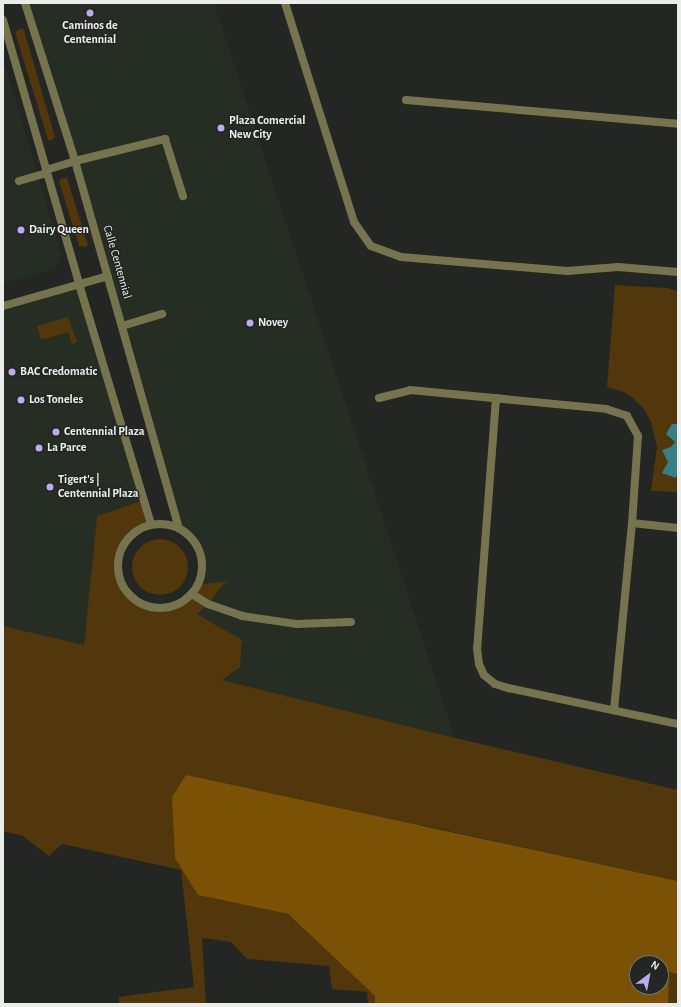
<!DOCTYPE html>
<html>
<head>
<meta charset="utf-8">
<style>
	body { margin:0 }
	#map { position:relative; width:681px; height:1007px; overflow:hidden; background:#232622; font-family:"Alegreya Sans",sans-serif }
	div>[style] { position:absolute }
	.built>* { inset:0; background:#262d23 }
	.green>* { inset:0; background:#52360c }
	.round { border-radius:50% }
	.forest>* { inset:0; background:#7b5105 }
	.water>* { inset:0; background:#357f85 }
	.service>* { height:8px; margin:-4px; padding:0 4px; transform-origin:4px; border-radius:4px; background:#76744e }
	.minor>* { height:8px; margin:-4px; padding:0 4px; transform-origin:4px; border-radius:4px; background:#76744e }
	.minor>.ring { margin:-4px; padding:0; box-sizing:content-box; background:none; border:8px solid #76744e; border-radius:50% }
	.dots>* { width:11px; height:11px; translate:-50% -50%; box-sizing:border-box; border:2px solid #232622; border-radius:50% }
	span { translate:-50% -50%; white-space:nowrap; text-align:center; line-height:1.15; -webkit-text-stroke:3px #232622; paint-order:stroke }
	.poi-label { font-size:12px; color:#eaedea; font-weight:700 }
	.left { translate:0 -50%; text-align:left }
	.street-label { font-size:12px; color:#eaedea }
	.frame { position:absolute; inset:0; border:4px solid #eaedea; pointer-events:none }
	.north { position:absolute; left:629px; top:955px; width:40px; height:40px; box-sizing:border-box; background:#232622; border:1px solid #737672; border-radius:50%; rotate:32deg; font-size:11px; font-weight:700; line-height:16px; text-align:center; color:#eaedea }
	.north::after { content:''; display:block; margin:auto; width:14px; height:18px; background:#c0a8f3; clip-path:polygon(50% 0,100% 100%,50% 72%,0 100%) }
</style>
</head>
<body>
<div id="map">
	<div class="built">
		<div style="clip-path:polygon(25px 3px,214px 3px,455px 738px,222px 680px,234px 673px,197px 614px,227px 582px,197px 585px,202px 561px,198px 547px,189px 536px,179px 529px)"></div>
		<div style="clip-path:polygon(3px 58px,62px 256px,55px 268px,3px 284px)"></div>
		<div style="clip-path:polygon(79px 284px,144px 500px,97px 516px,84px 645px,3px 626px,3px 306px)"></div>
	</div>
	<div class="green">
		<div style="clip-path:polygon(21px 28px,24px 30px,55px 137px,52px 140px,48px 140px,15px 32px)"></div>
		<div style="clip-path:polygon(62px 178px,67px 178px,88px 245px,84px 247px,79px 246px,59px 181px)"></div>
		<div style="clip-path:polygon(615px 285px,667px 288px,675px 290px,678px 292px,678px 492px,651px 491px,657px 447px,651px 422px,644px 409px,633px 398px,624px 392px,607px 387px)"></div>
		<div style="clip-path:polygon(68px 317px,77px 342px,72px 344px,68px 332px,41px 340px,37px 326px)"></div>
		<div style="clip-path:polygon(144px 500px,151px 524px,131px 536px,122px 547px,118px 560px,119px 574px,124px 588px,134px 598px,146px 605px,160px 608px,174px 605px,186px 599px,197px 585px,228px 581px,223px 585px,208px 604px,197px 614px,242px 640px,240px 667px,222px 680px,455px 738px,678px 790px,678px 881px,421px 825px,198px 895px,288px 914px,375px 996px,375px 1004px,368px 1004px,367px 992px,332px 989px,329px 966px,247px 959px,231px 942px,202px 938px,206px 1004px,119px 1004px,119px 997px,194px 987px,181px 870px,62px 844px,49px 856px,23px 836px,3px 831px,3px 626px,84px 645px,97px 516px)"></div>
		<div class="round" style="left:132px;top:539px;width:56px;height:56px"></div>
		<div style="clip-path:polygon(669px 972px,678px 974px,678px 1004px,667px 1003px)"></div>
	</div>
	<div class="forest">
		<div style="clip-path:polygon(evenodd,186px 775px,678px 881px,678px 974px,669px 972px,668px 1004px,375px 1004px,375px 996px,288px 914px,198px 895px,175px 858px,172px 797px,186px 775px,637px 963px,661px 963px,661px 987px,637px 987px,637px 963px)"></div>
	</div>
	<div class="water">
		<div style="clip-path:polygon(672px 424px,678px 424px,678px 470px,676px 478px,662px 473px,668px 462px,662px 450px,671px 447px,675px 442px,666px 434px)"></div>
	</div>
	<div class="service">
		<div style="left:75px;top:161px;width:93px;rotate:-13.7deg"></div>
		<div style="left:165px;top:139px;width:60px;rotate:72.5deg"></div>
		<div style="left:19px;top:181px;width:29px;rotate:-16deg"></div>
		<div style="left:122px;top:326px;width:42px;rotate:-16.7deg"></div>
		<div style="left:192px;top:594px;width:19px;rotate:32deg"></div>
		<div style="left:208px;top:604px;width:36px;rotate:19deg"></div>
		<div style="left:242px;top:616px;width:56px;rotate:8.3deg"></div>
		<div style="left:297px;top:624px;width:54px;rotate:-2.1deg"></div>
	</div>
	<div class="minor">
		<div style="left:25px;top:3px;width:166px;rotate:72.4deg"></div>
		<div style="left:75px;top:161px;width:382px;rotate:74.2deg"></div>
		<div style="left:285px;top:3px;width:230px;rotate:72.5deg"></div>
		<div style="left:354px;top:222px;width:29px;rotate:55deg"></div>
		<div style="left:371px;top:246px;width:32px;rotate:20deg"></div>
		<div style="left:401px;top:257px;width:167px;rotate:4.8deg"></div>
		<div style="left:567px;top:271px;width:51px;rotate:-4.5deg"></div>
		<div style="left:618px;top:267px;width:60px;rotate:4.8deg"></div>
		<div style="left:3px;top:20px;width:275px;rotate:73.9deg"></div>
		<div style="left:79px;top:284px;width:251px;rotate:73.3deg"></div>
		<div style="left:406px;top:100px;width:273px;rotate:5deg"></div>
		<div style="left:46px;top:170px;width:30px;rotate:-17deg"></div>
		<div style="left:3px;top:306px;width:109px;rotate:-15.9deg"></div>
		<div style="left:379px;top:398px;width:32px;rotate:-14deg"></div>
		<div style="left:410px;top:390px;width:197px;rotate:5.5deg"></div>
		<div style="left:606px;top:409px;width:22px;rotate:18deg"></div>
		<div style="left:627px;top:416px;width:23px;rotate:61deg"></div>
		<div style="left:638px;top:436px;width:87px;rotate:93.9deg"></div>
		<div style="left:632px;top:523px;width:187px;rotate:95.5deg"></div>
		<div style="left:496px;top:398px;width:251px;rotate:94.3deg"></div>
		<div style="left:477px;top:648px;width:16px;rotate:83deg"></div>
		<div style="left:479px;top:664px;width:12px;rotate:66deg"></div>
		<div style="left:484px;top:675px;width:14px;rotate:39deg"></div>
		<div style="left:495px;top:684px;width:14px;rotate:17deg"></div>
		<div style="left:508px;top:688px;width:174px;rotate:12deg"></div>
		<div style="left:632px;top:523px;width:46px;rotate:6.2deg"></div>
		<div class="ring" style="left:118px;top:524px;width:76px;height:76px"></div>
	</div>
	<div class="dots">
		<div style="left:90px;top:13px;background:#c0a8f3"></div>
		<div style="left:221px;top:128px;background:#c0a8f3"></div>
		<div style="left:21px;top:230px;background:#c0a8f3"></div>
		<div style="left:250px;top:323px;background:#c0a8f3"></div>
		<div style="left:12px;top:372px;background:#c0a8f3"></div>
		<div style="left:21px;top:400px;background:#c0a8f3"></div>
		<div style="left:56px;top:432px;background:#c0a8f3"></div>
		<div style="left:39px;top:448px;background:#c0a8f3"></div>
		<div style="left:50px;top:487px;background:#c0a8f3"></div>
	</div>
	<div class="poi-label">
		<span style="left:90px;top:33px">Caminos de<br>Centennial</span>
		<span class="left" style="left:229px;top:128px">Plaza Comercial<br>New City</span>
		<span class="left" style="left:29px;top:230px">Dairy Queen</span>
		<span class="left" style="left:258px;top:323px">Novey</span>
		<span class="left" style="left:20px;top:372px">BAC Credomatic</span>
		<span class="left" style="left:29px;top:400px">Los Toneles</span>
		<span class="left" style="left:64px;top:432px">Centennial Plaza</span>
		<span class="left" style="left:47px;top:448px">La Parce</span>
		<span class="left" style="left:58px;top:487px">Tigert's |<br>Centennial Plaza</span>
	</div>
	<div class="street-label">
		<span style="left:117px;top:262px;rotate:74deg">Calle Centennial</span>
	</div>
	<div class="frame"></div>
	<div class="north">N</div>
</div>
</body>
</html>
